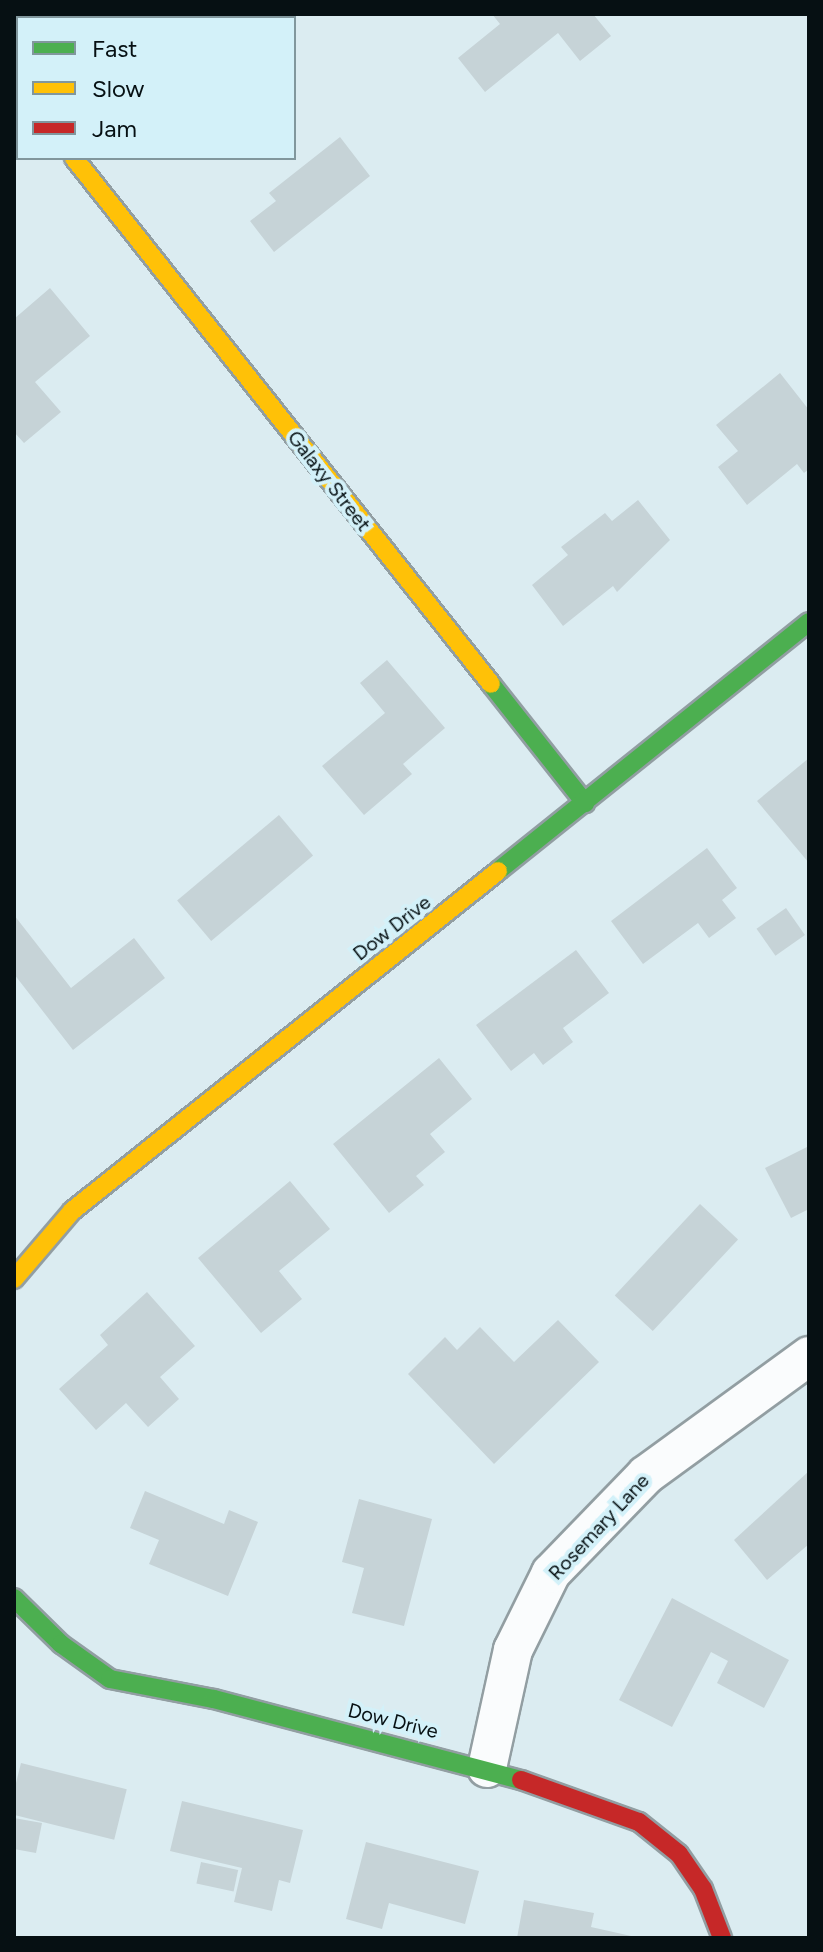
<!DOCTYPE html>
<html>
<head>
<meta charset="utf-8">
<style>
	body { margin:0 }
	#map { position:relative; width:823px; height:1952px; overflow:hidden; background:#dbecf1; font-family:Figtree,sans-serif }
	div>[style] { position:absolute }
	.building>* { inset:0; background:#c6d3d7; transform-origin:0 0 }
	.roads { filter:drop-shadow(2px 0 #929ea2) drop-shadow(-2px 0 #929ea2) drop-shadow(0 2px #929ea2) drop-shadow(0 -2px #929ea2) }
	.street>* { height:38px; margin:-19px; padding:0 19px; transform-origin:19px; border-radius:19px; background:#fafcfd }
	.fast>* { height:18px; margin:-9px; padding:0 9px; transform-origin:9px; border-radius:9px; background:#4caf50 }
	.slow>* { height:18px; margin:-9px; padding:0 9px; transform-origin:9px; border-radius:9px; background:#ffc107 }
	.jam>* { height:18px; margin:-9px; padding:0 9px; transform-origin:9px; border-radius:9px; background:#c62828 }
	span { translate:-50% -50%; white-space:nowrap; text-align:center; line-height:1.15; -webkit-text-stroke:8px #d3f1f9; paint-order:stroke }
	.street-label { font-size:20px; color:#061013 }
	.frame { position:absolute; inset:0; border:16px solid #061013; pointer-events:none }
	.legend { position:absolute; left:16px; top:16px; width:280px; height:144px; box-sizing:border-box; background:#d3f1f9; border:2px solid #81979d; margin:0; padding:10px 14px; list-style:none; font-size:24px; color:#061013 }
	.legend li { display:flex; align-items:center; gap:16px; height:40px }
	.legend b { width:40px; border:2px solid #81979d }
</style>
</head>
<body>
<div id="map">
	<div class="building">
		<div style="clip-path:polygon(492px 14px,593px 14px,611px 36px,580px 61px,558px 33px,485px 92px,458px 58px,500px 24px)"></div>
		<div style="clip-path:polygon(340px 137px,370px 176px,274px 252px,250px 221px,276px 201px,269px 193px)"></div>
		<div style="clip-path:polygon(50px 288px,90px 336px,35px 382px,61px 412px,24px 443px,14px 432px,14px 319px)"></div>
		<div style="clip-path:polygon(780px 373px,809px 410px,809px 469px,804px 473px,797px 464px,747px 505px,718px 467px,738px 451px,716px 425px)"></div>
		<div style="clip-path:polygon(638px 500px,670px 540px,617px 592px,613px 586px,563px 626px,532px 585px,568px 555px,561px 547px,605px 513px,612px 521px)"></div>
		<div style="clip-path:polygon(387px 660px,445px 728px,403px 764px,412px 774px,364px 815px,322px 766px,385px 713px,360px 683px)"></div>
		<div style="clip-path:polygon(809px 758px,809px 863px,757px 801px)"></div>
		<div style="left:279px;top:815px;width:53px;height:133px;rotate:50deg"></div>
		<div style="clip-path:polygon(707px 848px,737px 888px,722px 900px,736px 918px,709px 938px,698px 923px,643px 964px,611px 921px)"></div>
		<div style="left:786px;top:908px;width:33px;height:36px;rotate:55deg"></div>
		<div style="clip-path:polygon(14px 915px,71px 988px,134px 938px,165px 978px,73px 1050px,14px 974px)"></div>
		<div style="clip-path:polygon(576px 950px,609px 993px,563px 1028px,573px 1042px,543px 1065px,534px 1053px,511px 1071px,476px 1025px)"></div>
		<div style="clip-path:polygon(439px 1058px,472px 1099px,430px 1134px,445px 1152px,416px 1176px,424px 1185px,389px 1213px,333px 1144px)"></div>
		<div style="clip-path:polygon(809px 1146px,809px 1209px,791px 1218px,765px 1168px)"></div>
		<div style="clip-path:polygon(290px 1181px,330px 1229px,279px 1271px,302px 1299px,261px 1333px,198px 1258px)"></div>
		<div style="left:700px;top:1204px;width:52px;height:125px;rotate:43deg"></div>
		<div style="clip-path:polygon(147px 1292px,195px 1346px,160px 1377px,179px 1399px,148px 1427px,126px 1403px,96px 1430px,59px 1389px,108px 1345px,100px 1335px)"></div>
		<div style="clip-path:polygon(558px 1320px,599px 1362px,494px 1464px,408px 1374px,445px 1337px,457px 1350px,480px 1327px,514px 1362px)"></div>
		<div style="clip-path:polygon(809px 1471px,809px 1544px,767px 1580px,734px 1540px)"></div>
		<div style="clip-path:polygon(145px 1491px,224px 1524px,229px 1510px,258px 1522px,228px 1596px,149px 1564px,159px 1540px,130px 1528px)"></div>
		<div style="clip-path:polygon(359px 1499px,432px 1519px,404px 1626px,352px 1613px,364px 1568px,342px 1562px)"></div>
		<div style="clip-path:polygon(672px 1598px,789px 1660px,764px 1708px,717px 1683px,728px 1661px,711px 1652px,672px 1727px,619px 1700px)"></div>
		<div style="left:21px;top:1763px;width:109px;height:52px;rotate:14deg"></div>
		<div style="clip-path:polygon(182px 1801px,303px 1830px,290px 1883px,279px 1880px,272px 1911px,234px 1902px,242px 1868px,170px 1851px)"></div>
		<div style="clip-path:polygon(14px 1818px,42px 1823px,36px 1853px,14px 1849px)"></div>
		<div style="clip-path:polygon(366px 1842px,479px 1871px,465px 1924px,389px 1903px,382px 1929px,346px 1919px)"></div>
		<div style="left:201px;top:1862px;width:38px;height:22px;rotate:12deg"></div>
		<div style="clip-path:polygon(524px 1900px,594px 1913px,591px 1927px,640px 1938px,517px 1938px)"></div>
	</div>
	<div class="roads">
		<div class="street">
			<div style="left:14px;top:83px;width:6px;rotate:51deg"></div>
			<div style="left:487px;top:1768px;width:121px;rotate:-77.6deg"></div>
			<div style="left:513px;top:1650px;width:86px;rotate:-63.7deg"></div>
			<div style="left:551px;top:1573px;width:136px;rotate:-45.9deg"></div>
			<div style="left:646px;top:1475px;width:202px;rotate:-36.1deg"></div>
		</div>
		<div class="fast">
			<div style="left:491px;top:684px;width:152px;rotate:51.7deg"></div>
			<div style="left:498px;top:871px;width:398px;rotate:-38.7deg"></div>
			<div style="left:14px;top:1598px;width:66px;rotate:44.4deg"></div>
			<div style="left:61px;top:1644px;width:60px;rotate:35.5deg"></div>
			<div style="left:110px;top:1679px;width:106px;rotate:10.9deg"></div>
			<div style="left:214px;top:1699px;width:318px;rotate:14.8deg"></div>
		</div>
		<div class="slow">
			<div style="left:74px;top:158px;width:671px;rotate:51.59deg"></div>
			<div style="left:14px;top:1279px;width:89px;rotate:-49.5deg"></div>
			<div style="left:72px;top:1211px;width:545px;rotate:-38.59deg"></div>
		</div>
		<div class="jam">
			<div style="left:521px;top:1780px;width:125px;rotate:19.6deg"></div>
			<div style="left:639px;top:1822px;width:51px;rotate:38.7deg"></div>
			<div style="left:679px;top:1854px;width:42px;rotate:55.6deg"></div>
			<div style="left:703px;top:1889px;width:53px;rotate:68.8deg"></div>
		</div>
	</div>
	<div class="street-label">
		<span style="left:329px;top:481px;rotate:52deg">Galaxy Street</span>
		<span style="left:392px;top:928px;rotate:-38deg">Dow Drive</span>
		<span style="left:599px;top:1527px;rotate:-47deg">Rosemary Lane</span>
		<span style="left:393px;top:1721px;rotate:14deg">Dow Drive</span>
	</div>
	<div class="frame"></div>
	<ul class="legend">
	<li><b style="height:10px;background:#4caf50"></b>Fast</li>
	<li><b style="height:10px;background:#ffc107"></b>Slow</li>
	<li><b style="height:10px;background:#c62828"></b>Jam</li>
	</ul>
</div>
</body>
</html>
